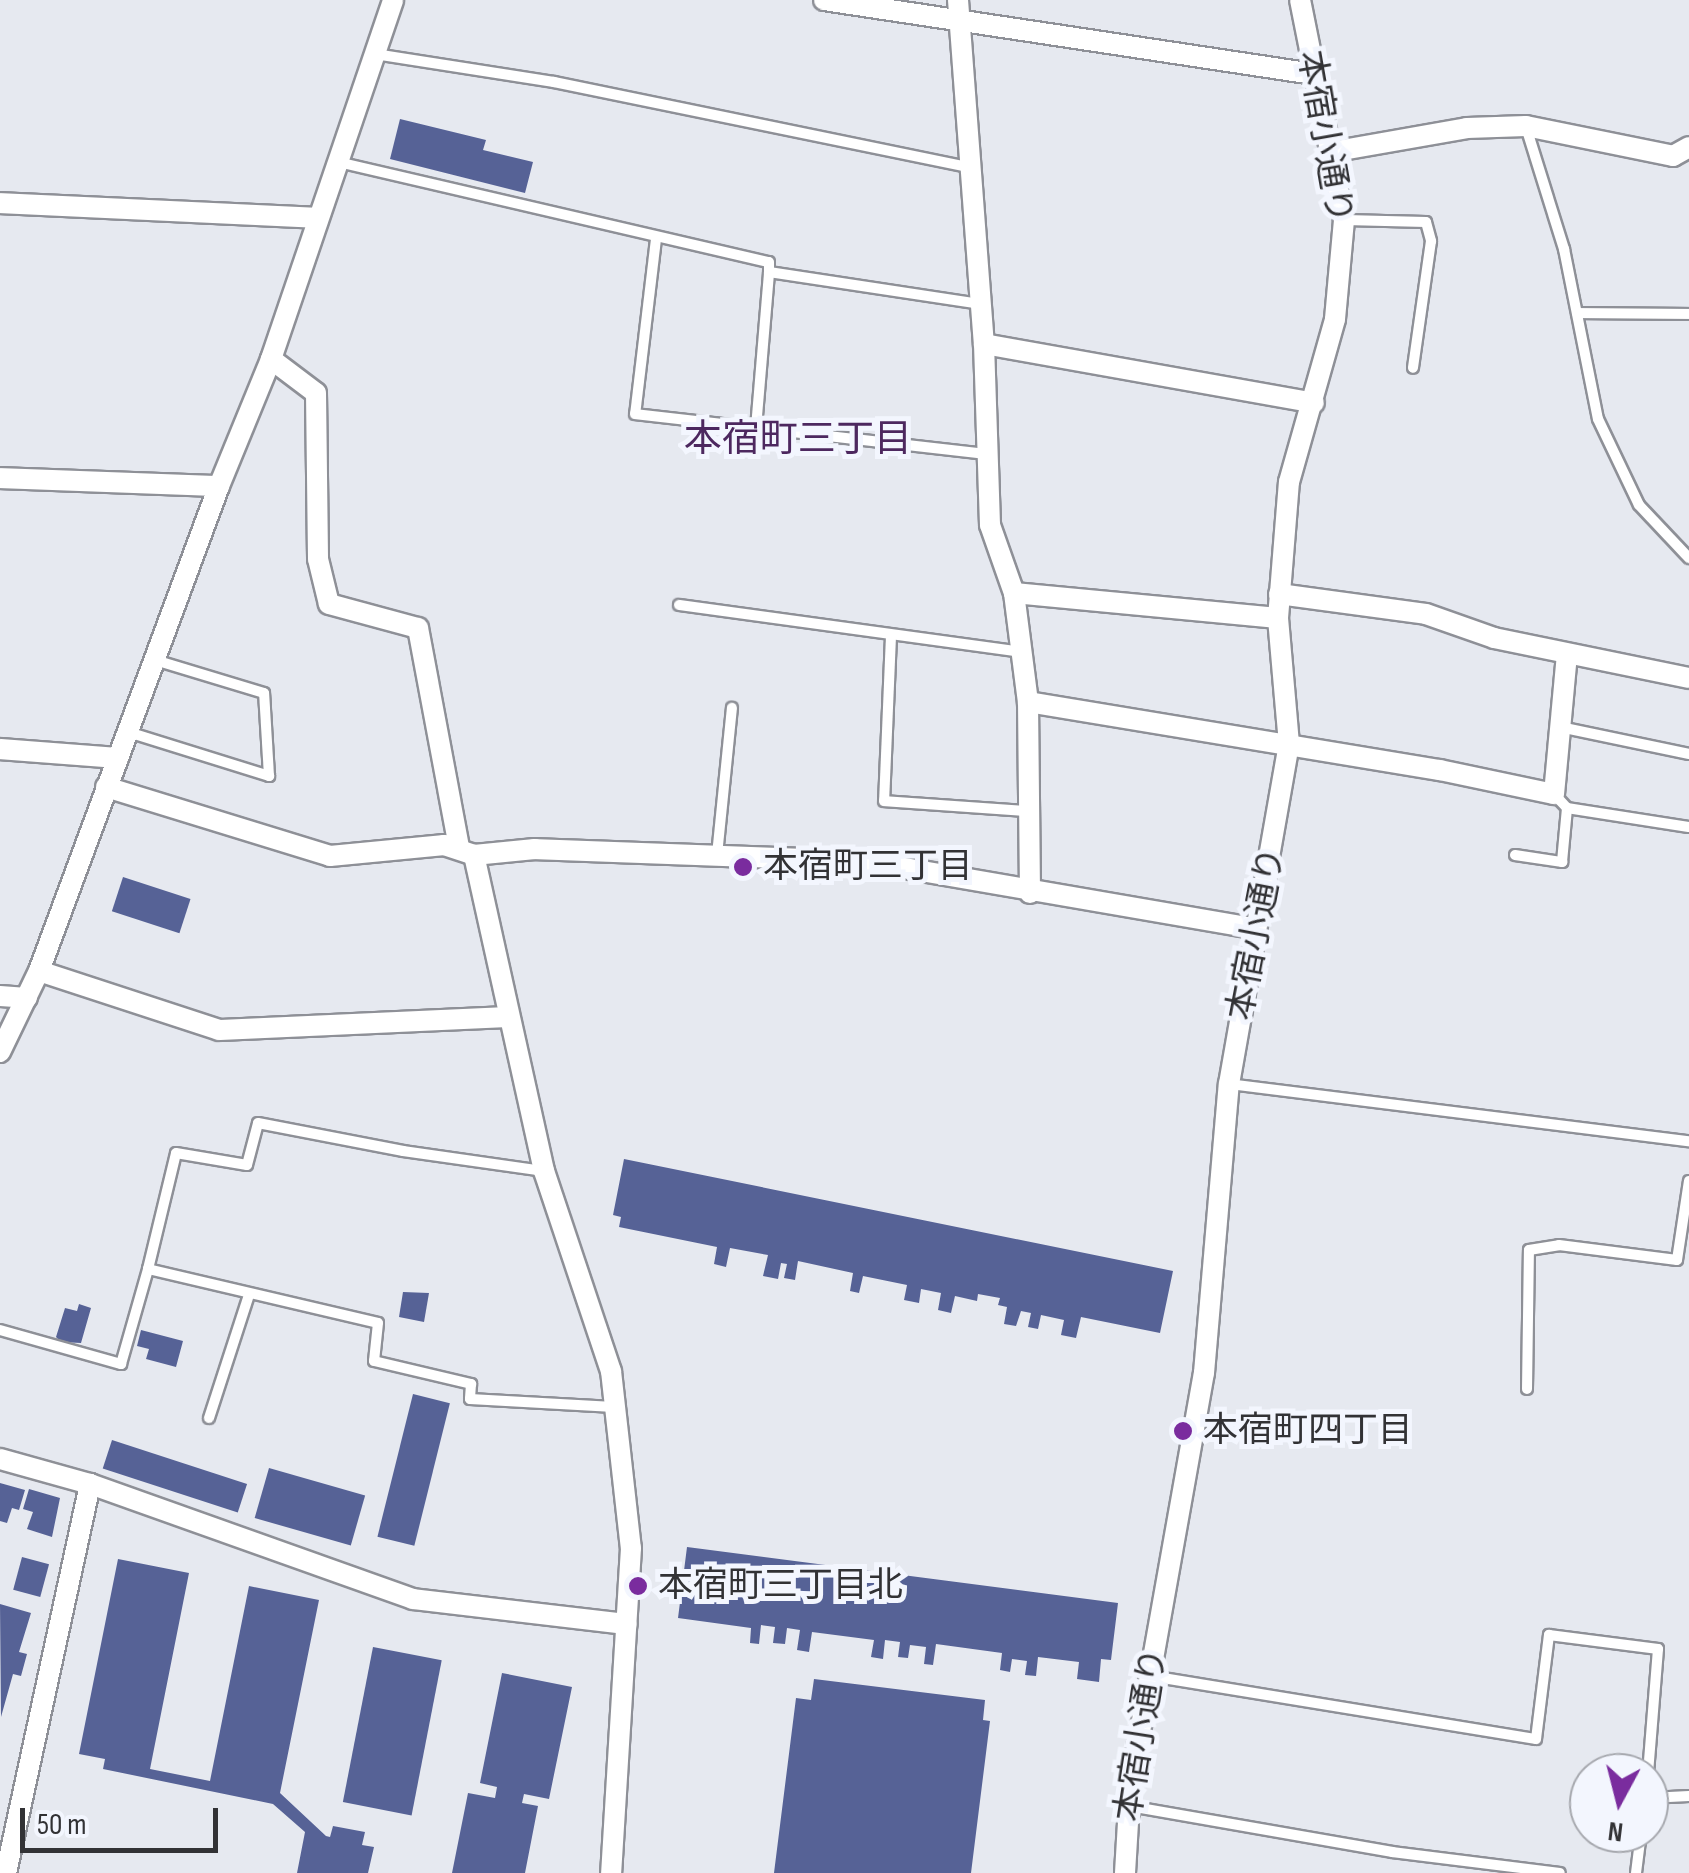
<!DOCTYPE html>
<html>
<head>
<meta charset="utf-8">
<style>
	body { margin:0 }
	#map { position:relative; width:1689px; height:1873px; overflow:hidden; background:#e6e9f0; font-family:"Sofia Sans Condensed","Noto Sans JP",sans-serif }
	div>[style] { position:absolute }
	.building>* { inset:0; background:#566296; transform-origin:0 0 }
	.roads { filter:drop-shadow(2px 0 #8e9097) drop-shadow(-2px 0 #8e9097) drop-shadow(0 2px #8e9097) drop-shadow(0 -2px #8e9097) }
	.lane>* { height:10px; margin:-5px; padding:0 5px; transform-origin:5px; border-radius:5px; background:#fff }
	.street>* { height:20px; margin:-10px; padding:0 10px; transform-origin:10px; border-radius:10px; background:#fff }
	.dots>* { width:28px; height:28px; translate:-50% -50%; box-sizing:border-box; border:5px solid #f3f6fe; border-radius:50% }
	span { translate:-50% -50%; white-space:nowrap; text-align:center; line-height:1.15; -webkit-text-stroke:10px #f3f6fe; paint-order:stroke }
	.street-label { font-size:35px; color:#323235 }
	.poi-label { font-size:35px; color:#323235 }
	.left { translate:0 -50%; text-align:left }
	.neighbourhood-label { font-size:38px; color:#4d285f }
	.north { position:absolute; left:1569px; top:1753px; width:100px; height:100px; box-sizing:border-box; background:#f3f6fe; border:2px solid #a6a8ae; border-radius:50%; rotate:187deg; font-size:28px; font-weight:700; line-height:40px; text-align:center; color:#323235 }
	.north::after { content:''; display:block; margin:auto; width:35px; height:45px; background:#7a2c9e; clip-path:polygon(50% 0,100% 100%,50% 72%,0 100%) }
	.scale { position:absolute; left:20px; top:1808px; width:198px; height:45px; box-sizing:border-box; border:5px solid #323235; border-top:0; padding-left:12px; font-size:30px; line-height:35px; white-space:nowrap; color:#323235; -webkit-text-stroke:8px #f3f6fe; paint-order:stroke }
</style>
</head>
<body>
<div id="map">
	<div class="building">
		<div style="clip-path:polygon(400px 119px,486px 140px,483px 150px,533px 162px,525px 193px,390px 159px)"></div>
		<div style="left:123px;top:877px;width:71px;height:36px;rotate:18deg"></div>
		<div style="clip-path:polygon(624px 1159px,1173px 1271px,1160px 1333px,1081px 1317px,1076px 1338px,1061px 1335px,1064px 1320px,1041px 1315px,1038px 1329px,1028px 1327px,1031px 1313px,1021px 1311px,1016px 1326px,1004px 1324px,1007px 1307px,998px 1305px,1000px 1298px,978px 1294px,977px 1301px,955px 1296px,951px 1313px,938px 1310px,941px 1293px,921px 1289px,919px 1303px,904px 1300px,907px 1285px,863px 1276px,859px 1293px,850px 1291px,853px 1273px,798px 1261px,795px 1280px,784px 1278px,787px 1264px,781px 1263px,778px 1279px,763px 1276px,768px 1255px,730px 1248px,726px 1267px,714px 1264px,717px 1247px,619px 1227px,621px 1217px,613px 1215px)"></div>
		<div style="clip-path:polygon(403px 1292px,429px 1293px,424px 1322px,399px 1317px)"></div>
		<div style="clip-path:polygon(79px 1304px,91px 1308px,81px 1343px,61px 1342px,56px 1337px,65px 1308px,77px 1311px)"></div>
		<div style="clip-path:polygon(141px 1330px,183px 1341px,176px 1367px,146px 1359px,149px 1349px,137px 1346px)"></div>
		<div style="left:413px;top:1394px;width:38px;height:147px;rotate:14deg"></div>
		<div style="left:112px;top:1440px;width:142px;height:30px;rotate:18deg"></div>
		<div style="left:269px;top:1468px;width:100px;height:52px;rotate:16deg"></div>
		<div style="clip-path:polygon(0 1483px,25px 1490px,19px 1510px,12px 1508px,7px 1523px,0 1521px)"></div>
		<div style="clip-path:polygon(29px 1489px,60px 1498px,52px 1537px,27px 1529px,33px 1512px,23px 1509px)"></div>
		<div style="clip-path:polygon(687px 1547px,1118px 1603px,1111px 1660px,1101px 1659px,1099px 1682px,1077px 1679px,1079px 1662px,1038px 1657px,1036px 1676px,1025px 1675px,1027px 1661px,1012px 1659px,1010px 1672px,1000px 1670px,1002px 1653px,936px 1644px,933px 1665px,924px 1664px,926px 1647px,910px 1645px,908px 1658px,898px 1657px,900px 1642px,885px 1640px,883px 1659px,871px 1657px,874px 1640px,812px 1632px,809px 1652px,797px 1650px,800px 1630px,787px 1628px,785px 1644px,773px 1643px,775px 1627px,761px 1625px,759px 1644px,750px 1643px,751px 1628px,678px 1618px)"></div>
		<div style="left:22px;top:1557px;width:28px;height:34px;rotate:15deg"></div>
		<div style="clip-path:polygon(118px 1559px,189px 1573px,150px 1769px,210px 1781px,249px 1586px,319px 1600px,280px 1793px,326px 1836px,330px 1837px,333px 1826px,365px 1832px,362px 1845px,374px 1847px,368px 1873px,297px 1873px,305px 1832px,273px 1804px,103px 1769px,105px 1759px,79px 1754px)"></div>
		<div style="clip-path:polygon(0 1604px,31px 1613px,19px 1652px,27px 1654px,21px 1676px,13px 1674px,1px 1717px)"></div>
		<div style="left:373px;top:1647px;width:70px;height:158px;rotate:11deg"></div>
		<div style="clip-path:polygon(502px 1673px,572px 1687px,549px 1799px,524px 1794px,522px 1803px,538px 1806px,525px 1873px,452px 1873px,468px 1793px,495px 1798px,497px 1787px,480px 1783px)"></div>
		<div style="clip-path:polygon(814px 1679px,985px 1700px,983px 1720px,990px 1721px,971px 1873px,774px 1873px,796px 1698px,811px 1700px)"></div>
	</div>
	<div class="roads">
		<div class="lane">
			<div style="left:375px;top:54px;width:181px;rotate:8.9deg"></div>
			<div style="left:554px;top:82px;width:423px;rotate:11.6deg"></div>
			<div style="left:1526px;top:127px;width:128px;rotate:72.7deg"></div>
			<div style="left:1564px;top:249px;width:173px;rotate:78.7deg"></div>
			<div style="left:1598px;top:419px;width:95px;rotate:64.5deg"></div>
			<div style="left:1639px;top:505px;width:73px;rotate:46.7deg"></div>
			<div style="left:338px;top:162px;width:442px;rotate:13.1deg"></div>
			<div style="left:769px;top:262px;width:10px;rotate:90deg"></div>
			<div style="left:769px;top:272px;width:213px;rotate:8.6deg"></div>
			<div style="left:1345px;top:220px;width:81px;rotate:1.4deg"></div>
			<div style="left:1426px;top:222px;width:20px;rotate:75deg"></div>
			<div style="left:1431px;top:241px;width:128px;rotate:98.1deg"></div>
			<div style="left:656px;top:239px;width:176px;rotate:96.8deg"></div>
			<div style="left:635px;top:414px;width:353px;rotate:6.5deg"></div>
			<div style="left:1577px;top:313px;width:112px;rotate:0.5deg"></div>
			<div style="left:756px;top:428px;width:157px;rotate:-85.2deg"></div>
			<div style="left:679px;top:605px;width:345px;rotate:7.8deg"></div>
			<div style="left:891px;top:636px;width:165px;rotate:92.4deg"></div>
			<div style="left:884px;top:801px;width:144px;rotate:4deg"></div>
			<div style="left:1560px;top:727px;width:132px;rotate:11.8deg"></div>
			<div style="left:128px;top:732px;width:148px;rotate:17.3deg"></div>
			<div style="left:269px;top:776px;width:83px;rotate:-93.4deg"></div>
			<div style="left:264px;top:693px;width:114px;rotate:-163.2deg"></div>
			<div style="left:1554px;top:794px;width:19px;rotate:47deg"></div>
			<div style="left:1567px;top:808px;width:123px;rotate:8.9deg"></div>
			<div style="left:717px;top:855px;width:148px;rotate:-84.2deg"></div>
			<div style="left:1515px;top:855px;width:48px;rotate:8.5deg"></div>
			<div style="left:1562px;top:862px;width:54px;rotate:-84.7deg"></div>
			<div style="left:1229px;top:1084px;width:464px;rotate:7.1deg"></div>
			<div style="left:148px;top:1269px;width:119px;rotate:-76.4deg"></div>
			<div style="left:176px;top:1153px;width:72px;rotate:9.6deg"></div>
			<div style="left:247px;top:1165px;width:43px;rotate:-75.3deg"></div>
			<div style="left:258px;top:1123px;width:148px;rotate:10.9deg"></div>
			<div style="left:403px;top:1151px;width:141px;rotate:8.1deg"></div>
			<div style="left:0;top:1330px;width:126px;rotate:15.7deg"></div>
			<div style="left:121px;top:1364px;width:99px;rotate:-74.1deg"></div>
			<div style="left:148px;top:1269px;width:236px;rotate:13.2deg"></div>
			<div style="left:378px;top:1323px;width:38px;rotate:96deg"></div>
			<div style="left:374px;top:1361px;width:100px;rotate:13.3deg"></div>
			<div style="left:471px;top:1384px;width:15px;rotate:94deg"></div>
			<div style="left:470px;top:1399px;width:144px;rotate:3.2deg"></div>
			<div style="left:1527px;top:1389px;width:139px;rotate:-89.2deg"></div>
			<div style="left:1529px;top:1250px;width:30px;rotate:-9deg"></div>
			<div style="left:1559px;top:1245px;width:119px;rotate:7.2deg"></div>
			<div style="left:1677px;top:1260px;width:80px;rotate:-81.4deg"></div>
			<div style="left:209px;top:1418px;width:129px;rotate:-72deg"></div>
			<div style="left:1151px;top:1676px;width:390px;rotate:9.3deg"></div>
			<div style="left:1536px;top:1739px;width:105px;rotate:-82.9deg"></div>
			<div style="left:1549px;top:1635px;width:110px;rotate:7.3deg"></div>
			<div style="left:1658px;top:1649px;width:124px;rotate:94.6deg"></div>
			<div style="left:1649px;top:1798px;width:40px;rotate:-2.9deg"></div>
			<div style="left:1129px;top:1806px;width:267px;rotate:9.9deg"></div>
			<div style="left:1392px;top:1852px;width:169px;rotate:7.1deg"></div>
			<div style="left:1636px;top:1873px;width:40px;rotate:-82.9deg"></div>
		</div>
		<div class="street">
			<div style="left:824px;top:0;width:493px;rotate:8.6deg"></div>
			<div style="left:958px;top:0;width:345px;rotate:85.7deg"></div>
			<div style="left:984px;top:344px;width:181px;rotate:88.1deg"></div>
			<div style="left:990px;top:525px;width:72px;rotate:70.6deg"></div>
			<div style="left:1014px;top:593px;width:110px;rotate:82.7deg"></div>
			<div style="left:1028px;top:702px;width:191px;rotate:89.4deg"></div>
			<div style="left:1331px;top:152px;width:138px;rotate:-10deg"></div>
			<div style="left:1467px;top:128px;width:59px;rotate:-1.9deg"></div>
			<div style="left:1526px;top:126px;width:150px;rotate:11.5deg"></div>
			<div style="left:1673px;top:156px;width:18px;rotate:-29deg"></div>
			<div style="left:0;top:203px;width:316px;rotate:2.7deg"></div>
			<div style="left:984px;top:344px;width:335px;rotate:10.1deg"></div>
			<div style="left:271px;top:359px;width:56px;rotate:37.1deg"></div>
			<div style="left:316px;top:393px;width:166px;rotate:89.3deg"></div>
			<div style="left:318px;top:559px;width:46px;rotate:76.3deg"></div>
			<div style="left:329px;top:604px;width:92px;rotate:15.1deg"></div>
			<div style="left:418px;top:628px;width:223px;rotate:79.4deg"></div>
			<div style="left:0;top:478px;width:219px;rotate:2.1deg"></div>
			<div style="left:1014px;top:593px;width:265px;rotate:5.4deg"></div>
			<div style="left:1279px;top:594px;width:148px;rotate:7.7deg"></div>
			<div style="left:1426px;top:614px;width:72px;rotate:19.4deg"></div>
			<div style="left:1494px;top:638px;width:199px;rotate:11.6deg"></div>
			<div style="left:1028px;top:702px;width:418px;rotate:9.4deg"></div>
			<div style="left:1440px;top:770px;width:116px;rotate:11.9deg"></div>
			<div style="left:1554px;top:794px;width:140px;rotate:-84.7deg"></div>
			<div style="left:0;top:749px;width:118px;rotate:4.4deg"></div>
			<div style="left:106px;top:787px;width:234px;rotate:17.1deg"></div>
			<div style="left:330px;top:856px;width:115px;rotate:-5.5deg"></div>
			<div style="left:444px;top:845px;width:32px;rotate:18deg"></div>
			<div style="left:474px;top:855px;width:61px;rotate:-5.6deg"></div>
			<div style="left:535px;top:849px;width:329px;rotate:2.1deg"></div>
			<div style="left:864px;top:861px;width:398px;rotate:9.8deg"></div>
			<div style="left:474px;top:855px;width:324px;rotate:77.5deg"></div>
			<div style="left:544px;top:1171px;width:211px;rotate:71.5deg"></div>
			<div style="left:611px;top:1371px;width:178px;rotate:83.6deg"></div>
			<div style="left:631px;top:1548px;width:326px;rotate:93.5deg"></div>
			<div style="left:39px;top:971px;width:189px;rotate:18.1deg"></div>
			<div style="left:219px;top:1030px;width:290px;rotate:-2.6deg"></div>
			<div style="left:0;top:996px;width:27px;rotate:4deg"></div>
			<div style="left:0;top:1052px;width:90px;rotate:-64.3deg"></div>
			<div style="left:39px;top:971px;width:517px;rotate:-69.64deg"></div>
			<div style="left:219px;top:486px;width:137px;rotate:-67.7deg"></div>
			<div style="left:271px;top:359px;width:379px;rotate:-71.2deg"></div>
			<div style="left:0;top:1459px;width:93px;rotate:15.5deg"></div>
			<div style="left:90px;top:1484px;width:343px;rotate:19.6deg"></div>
			<div style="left:413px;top:1599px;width:215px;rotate:6.7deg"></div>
			<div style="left:6px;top:1873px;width:398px;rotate:-77.8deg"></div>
			<div style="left:1125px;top:1873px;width:85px;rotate:-86.6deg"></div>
			<div style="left:1130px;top:1788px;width:422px;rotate:-79.9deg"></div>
			<div style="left:1204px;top:1373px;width:290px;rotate:-85.1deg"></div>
			<div style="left:1229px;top:1084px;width:345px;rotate:-80deg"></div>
			<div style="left:1289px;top:744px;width:126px;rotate:-95deg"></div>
			<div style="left:1278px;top:618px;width:136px;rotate:-85.4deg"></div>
			<div style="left:1289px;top:482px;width:169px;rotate:-74.2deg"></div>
			<div style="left:1335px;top:319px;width:99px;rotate:-84.8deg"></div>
			<div style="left:1344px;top:220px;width:224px;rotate:-101.3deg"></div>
		</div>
	</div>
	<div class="dots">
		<div style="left:743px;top:867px;background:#7a2c9e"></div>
		<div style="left:1183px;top:1431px;background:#7a2c9e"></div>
		<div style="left:638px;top:1586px;background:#7a2c9e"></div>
	</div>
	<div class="street-label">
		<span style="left:1324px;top:137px;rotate:80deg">本宿小通り</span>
		<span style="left:1257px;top:934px;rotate:-79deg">本宿小通り</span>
		<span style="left:1142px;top:1735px;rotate:-81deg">本宿小通り</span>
	</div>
	<div class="poi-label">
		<span class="left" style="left:763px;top:867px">本宿町三丁目</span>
		<span class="left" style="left:1203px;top:1431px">本宿町四丁目</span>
		<span class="left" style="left:658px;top:1586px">本宿町三丁目北</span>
	</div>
	<div class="neighbourhood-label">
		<span style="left:798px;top:440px">本宿町三丁目</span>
	</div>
	<div class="north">N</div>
	<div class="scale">50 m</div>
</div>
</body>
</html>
